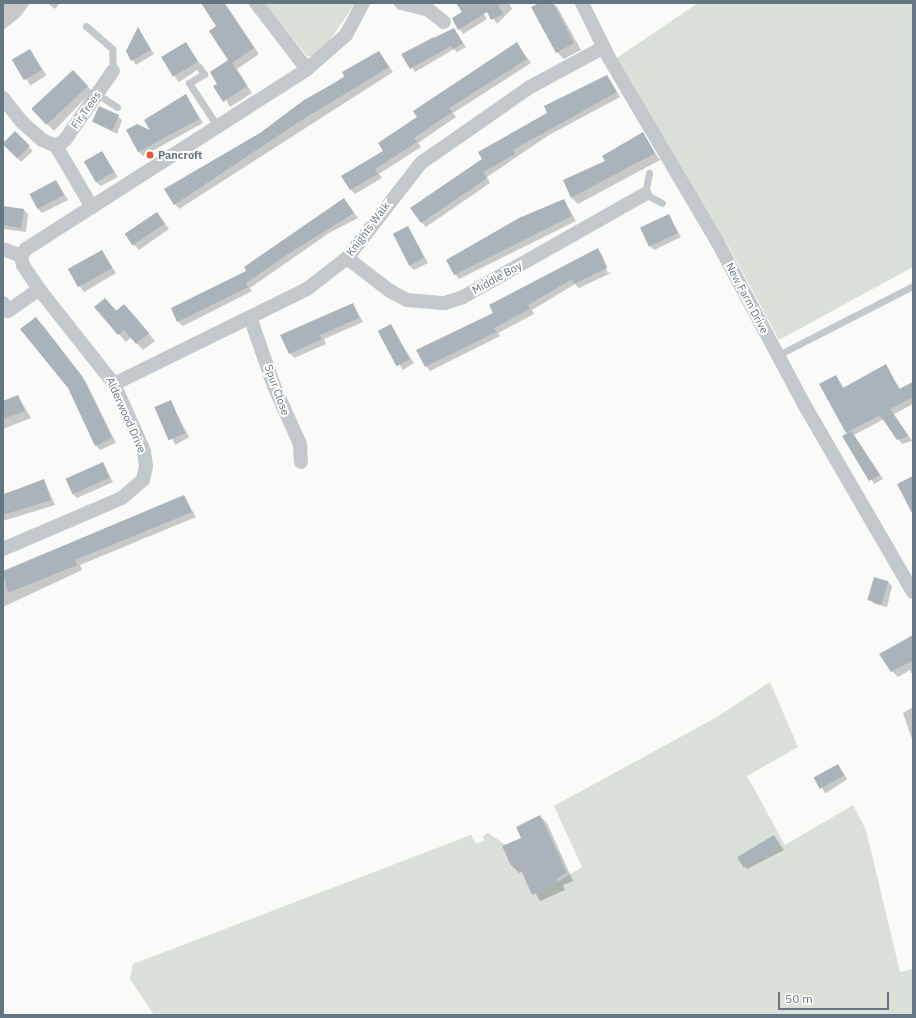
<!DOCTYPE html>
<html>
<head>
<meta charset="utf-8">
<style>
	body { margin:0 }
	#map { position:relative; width:916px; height:1018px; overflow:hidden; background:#fafaf8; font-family:"IBM Plex Sans",sans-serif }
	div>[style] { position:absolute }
	.green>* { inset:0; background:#dadfd7 }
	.shadow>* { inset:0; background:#0003; transform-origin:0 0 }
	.building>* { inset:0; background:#aab3b9; transform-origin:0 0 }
	.lane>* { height:7px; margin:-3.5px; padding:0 3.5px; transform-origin:3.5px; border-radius:3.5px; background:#c3c8cc }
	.street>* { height:14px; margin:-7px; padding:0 7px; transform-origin:7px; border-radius:7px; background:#c3c8cc }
	.dots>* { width:11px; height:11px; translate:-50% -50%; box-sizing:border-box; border:2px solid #fff; border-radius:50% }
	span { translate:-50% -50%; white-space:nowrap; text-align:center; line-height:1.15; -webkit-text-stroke:4px #fff; paint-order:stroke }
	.street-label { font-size:11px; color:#657683 }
	.poi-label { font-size:11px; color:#657683; font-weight:700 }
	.left { translate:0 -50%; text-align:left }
	.frame { position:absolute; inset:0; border:4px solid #657683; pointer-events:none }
	.scale { position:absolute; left:778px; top:992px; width:111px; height:18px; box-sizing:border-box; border:2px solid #657683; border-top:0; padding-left:5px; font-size:12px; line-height:14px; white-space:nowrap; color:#657683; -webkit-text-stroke:3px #fff; paint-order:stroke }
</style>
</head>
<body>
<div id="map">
	<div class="green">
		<div style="clip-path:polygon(264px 3px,355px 3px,331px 39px,312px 56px,307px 56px)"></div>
		<div style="clip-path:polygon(698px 3px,913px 3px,913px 267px,779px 340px,729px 247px,682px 176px,615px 59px)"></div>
		<div style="clip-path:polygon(770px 682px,798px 747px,747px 776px,785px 845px,853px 805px,866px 830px,900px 972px,913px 969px,913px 1015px,154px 1015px,130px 979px,133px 964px,471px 835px,476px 844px,484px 841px,483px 836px,488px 833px,506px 845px,502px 846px,511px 866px,518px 863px,544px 890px,582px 867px,554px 806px,717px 717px)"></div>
	</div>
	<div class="shadow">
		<div style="clip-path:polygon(3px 3px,30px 3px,20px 17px,3px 30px)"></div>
		<div style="clip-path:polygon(47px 3px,60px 3px,55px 9px)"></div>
		<div style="clip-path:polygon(202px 3px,225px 3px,259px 54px,237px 69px,252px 93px,230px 107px,218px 84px,230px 60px,218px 27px)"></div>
		<div style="clip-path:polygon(457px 3px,477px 3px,487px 19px,463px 34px,453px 19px,463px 12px)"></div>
		<div style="clip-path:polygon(484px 3px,509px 3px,512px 9px,497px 24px)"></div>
		<div style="clip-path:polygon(541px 3px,556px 5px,581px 50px,564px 59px,557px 52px)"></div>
		<div style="clip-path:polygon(138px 29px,154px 54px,136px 65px,127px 52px)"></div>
		<div style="clip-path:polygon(457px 34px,466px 47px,457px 52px,454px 49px,415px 72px,403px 54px,433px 37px,436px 40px)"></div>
		<div style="clip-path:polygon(186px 43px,202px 67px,179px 82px,175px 77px)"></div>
		<div style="clip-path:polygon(517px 44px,531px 63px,453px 113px,456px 117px,418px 143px,421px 147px,379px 174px,382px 178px,355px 194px,351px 190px,343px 176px,385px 151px)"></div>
		<div style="left:30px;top:50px;width:30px;height:19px;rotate:57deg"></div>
		<div style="clip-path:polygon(379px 52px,393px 72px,179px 209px,175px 204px,260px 134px)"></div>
		<div style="clip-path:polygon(75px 74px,92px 91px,54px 131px,34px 110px)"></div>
		<div style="clip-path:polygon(607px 76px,620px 97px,549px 135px,487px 177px,490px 183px,426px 227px,421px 222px,548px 113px)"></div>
		<div style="clip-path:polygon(186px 95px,203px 123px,143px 156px,138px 151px)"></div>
		<div style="clip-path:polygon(117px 115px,122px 120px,117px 134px,93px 122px)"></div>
		<div style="left:15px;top:132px;width:26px;height:16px;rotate:47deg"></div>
		<div style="clip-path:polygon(642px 134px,660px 160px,578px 204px,572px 198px,564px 180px,606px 161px)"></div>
		<div style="clip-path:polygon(102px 152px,118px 177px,101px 186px,96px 182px)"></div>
		<div style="clip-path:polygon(56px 181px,68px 200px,42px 213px,38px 209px)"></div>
		<div style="clip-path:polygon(344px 199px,358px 218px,329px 233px,250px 288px,252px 291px,183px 326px,178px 322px,172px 309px,247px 271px)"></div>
		<div style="clip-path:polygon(564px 200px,576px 221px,459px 279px,455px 274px)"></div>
		<div style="clip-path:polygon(3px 207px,24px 210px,28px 214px,26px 232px,3px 229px)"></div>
		<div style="clip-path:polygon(157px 214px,169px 229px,139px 250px,134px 245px)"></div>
		<div style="clip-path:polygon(669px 216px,681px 237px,654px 250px,649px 245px)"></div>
		<div style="clip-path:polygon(408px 227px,428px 263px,414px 270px,409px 265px)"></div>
		<div style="clip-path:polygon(evenodd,597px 249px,611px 273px,579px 288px,575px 284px,532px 310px,534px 314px,498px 333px,500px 336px,430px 371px,426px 366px,495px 313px,597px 249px,599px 253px,601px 253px,610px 272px,608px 273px,599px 253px)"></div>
		<div style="clip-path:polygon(102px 251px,116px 273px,84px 292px,80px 287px)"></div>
		<div style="clip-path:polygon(105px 299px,117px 311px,131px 312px,155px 341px,143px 350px,131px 337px,126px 342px,96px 308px)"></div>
		<div style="clip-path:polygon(353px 304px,363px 322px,324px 339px,326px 344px,294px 358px,290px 353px)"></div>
		<div style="clip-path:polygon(41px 323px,86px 382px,116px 443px,100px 450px,96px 445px)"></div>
		<div style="left:390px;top:325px;width:45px;height:13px;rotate:58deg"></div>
		<div style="clip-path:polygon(885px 366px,901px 390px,913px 383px,913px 404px,894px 414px,912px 441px,902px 444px,884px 419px,854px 435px,883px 479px,874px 484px,847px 432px,835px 376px,844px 388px)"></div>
		<div style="clip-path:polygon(18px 396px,31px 418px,3px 429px,3px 402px)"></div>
		<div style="left:170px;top:401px;width:41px;height:16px;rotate:62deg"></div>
		<div style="clip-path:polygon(102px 463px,113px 482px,77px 498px,72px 493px)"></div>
		<div style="clip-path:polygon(44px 480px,55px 505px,3px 521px,3px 494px)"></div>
		<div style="clip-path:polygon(184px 496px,196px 517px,80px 565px,82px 570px,3px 607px,3px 573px)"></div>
		<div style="clip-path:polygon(887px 581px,892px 586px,887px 607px,874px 604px,869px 599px)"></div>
		<div style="clip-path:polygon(913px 640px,913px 676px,910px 670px,898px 677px,892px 671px)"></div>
		<div style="clip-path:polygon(913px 707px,913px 742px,903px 713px)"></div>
		<div style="left:838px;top:765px;width:17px;height:26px;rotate:57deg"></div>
		<div style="clip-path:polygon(540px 816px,547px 823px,573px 881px,563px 885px,565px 890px,540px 901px,523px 871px,519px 873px,512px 866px,522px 838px)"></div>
		<div style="clip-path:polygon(774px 836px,784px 850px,747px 869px,743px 865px)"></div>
	</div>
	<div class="building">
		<div style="clip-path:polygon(201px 3px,224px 3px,254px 48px,232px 63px,247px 86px,223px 102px,213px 86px,217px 84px,210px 72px,228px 60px,209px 31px,216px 26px)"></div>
		<div style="clip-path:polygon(456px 3px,502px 3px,498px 5px,503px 14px,491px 20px,487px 12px,458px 30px,452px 18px,462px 12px)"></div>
		<div style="clip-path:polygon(539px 3px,553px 3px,574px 43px,556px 53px,531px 7px)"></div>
		<div style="clip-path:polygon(138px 27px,151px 50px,131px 61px,126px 51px)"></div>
		<div style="clip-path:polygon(454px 28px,463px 43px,453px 49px,451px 46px,410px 69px,401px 54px)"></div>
		<div style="left:186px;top:42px;width:23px;height:29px;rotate:59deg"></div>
		<div style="clip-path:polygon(517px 42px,527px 59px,449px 108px,452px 112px,414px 138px,417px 142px,375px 169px,378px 174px,350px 190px,341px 176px,383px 151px,378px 143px,417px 117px,413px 111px)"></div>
		<div style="left:30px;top:49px;width:24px;height:21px;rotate:60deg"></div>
		<div style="clip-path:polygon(379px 51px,389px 67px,297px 123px,174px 205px,164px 189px,260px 133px,304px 100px,345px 77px,342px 72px)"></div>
		<div style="left:73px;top:70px;width:22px;height:57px;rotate:47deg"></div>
		<div style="clip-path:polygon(607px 75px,617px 92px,513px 150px,515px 154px,483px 172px,487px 178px,421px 223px,410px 208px,482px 159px,478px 152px,547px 113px,544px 106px)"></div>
		<div style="clip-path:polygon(186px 94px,199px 119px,138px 152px,126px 130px,137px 124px,150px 130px,144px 120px)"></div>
		<div style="left:99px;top:106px;width:22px;height:17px;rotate:24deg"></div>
		<div style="left:15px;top:131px;width:21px;height:18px;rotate:45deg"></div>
		<div style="clip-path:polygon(643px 132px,655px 153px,571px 198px,563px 180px,605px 161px,602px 156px)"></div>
		<div style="left:102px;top:151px;width:24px;height:21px;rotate:60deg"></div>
		<div style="left:56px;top:180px;width:17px;height:30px;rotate:62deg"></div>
		<div style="clip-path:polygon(344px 198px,354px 213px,288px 254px,246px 283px,248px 287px,177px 322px,171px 308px,246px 271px,244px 267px)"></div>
		<div style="clip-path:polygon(564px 199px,572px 216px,454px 275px,446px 260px,519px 218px)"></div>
		<div style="clip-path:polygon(3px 206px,24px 209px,21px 228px,3px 225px)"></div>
		<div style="left:157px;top:212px;width:14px;height:39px;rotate:56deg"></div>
		<div style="left:669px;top:214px;width:21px;height:32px;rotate:65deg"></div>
		<div style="left:408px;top:226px;width:36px;height:17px;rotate:63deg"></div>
		<div style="clip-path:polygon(598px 248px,607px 268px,574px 284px,572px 279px,528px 305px,530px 309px,494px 328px,496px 332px,425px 367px,416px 350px,493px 313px,489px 305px)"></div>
		<div style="left:102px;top:250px;width:21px;height:39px;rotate:61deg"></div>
		<div style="clip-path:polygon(105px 298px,116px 311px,124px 304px,149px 333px,136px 344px,124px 330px,118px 335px,94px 307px)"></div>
		<div style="clip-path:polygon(353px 303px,359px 318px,320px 335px,322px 339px,289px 354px,280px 335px)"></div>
		<div style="clip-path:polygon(36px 317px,82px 376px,112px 438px,95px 446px,68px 388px,20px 329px)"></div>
		<div style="left:391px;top:324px;width:40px;height:15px;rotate:62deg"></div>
		<div style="clip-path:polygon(886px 364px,899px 389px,913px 382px,913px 397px,890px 409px,908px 436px,897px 440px,880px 415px,846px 433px,819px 384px,836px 375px,843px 388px)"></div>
		<div style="clip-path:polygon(18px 395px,25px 411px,3px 419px,3px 401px)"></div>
		<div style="left:171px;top:400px;width:36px;height:18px;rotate:67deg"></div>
		<div style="clip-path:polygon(851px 431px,880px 475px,869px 481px,842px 436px)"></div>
		<div style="left:103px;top:462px;width:17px;height:41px;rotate:66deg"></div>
		<div style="clip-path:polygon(913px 476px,913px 515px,897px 484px)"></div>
		<div style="clip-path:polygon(44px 479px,51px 500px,3px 515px,3px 495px)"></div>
		<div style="clip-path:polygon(184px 495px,192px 512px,75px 560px,77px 565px,8px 593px,3px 571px)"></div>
		<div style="left:874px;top:577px;width:15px;height:24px;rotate:16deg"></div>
		<div style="clip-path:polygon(913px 635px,913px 660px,891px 672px,879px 654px)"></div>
		<div style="left:838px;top:764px;width:13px;height:28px;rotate:61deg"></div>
		<div style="clip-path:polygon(540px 815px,567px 873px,557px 878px,558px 883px,532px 895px,518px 863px,511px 866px,502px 846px,521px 838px,516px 827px)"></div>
		<div style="left:774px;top:835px;width:12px;height:43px;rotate:59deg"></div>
	</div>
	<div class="lane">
		<div style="left:86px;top:26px;width:35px;rotate:41deg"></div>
		<div style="left:112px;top:49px;width:22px;rotate:87deg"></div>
		<div style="left:199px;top:67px;width:9px;rotate:54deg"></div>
		<div style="left:204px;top:74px;width:17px;rotate:149deg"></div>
		<div style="left:189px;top:83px;width:53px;rotate:56.6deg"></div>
		<div style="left:97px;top:94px;width:24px;rotate:33deg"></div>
		<div style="left:649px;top:173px;width:21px;rotate:101deg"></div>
		<div style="left:645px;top:194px;width:19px;rotate:28deg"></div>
		<div style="left:778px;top:355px;width:152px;rotate:-27.1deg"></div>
	</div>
	<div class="street">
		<div style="left:256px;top:3px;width:83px;rotate:52.3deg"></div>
		<div style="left:401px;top:3px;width:29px;rotate:14deg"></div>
		<div style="left:429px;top:10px;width:19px;rotate:39deg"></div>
		<div style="left:582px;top:3px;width:61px;rotate:63.9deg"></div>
		<div style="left:609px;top:58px;width:215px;rotate:59.5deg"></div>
		<div style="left:718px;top:243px;width:185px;rotate:61.9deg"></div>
		<div style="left:805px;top:406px;width:215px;rotate:59.9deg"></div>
		<div style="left:3px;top:98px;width:31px;rotate:52deg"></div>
		<div style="left:22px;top:122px;width:27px;rotate:42deg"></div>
		<div style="left:42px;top:140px;width:15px;rotate:23deg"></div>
		<div style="left:56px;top:146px;width:11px;rotate:-34deg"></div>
		<div style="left:65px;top:140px;width:84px;rotate:-55.2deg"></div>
		<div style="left:56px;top:146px;width:71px;rotate:59.5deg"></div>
		<div style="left:3px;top:249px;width:19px;rotate:21deg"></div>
		<div style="left:21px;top:256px;width:9px;rotate:-54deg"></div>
		<div style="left:26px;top:249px;width:334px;rotate:-32.6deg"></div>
		<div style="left:307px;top:69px;width:52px;rotate:-41.1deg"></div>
		<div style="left:346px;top:35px;width:36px;rotate:-62deg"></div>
		<div style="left:347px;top:258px;width:54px;rotate:37.5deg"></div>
		<div style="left:390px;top:291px;width:19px;rotate:28deg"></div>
		<div style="left:407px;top:300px;width:38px;rotate:5deg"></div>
		<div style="left:445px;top:303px;width:19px;rotate:-18deg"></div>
		<div style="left:463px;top:297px;width:209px;rotate:-29.5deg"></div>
		<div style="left:3px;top:303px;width:9px;rotate:58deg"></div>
		<div style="left:8px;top:311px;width:38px;rotate:-35deg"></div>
		<div style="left:250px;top:317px;width:73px;rotate:70.8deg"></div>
		<div style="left:274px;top:386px;width:64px;rotate:65.9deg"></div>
		<div style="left:300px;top:444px;width:18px;rotate:87deg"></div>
		<div style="left:114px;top:384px;width:215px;rotate:-26.2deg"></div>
		<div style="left:307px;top:289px;width:51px;rotate:-37.8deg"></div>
		<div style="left:347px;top:258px;width:120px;rotate:-52.1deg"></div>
		<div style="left:421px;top:163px;width:133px;rotate:-34.9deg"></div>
		<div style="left:530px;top:87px;width:84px;rotate:-28.4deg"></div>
		<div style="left:3px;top:549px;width:129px;rotate:-23.2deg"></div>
		<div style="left:122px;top:498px;width:28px;rotate:-41deg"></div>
		<div style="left:143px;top:480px;width:14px;rotate:-78deg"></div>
		<div style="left:146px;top:466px;width:15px;rotate:-98deg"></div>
		<div style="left:144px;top:451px;width:73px;rotate:-114.1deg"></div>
		<div style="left:114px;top:384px;width:121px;rotate:-128.3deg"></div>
		<div style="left:39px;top:289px;width:29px;rotate:-124deg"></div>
		<div style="left:23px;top:265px;width:9px;rotate:-103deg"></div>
	</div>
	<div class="dots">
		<div style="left:150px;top:155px;background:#e4572e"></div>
	</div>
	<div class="street-label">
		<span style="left:86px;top:110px;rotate:-55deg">Fir Trees</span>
		<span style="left:368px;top:229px;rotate:-53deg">Knights Walk</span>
		<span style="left:497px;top:278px;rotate:-29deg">Middle Boy</span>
		<span style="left:747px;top:298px;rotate:62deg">New Farm Drive</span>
		<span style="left:277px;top:390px;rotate:70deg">Spur Close</span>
		<span style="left:126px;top:415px;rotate:66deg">Alderwood Drive</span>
	</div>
	<div class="poi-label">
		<span class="left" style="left:158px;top:155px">Pancroft</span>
	</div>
	<div class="frame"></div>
	<div class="scale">50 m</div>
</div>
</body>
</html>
